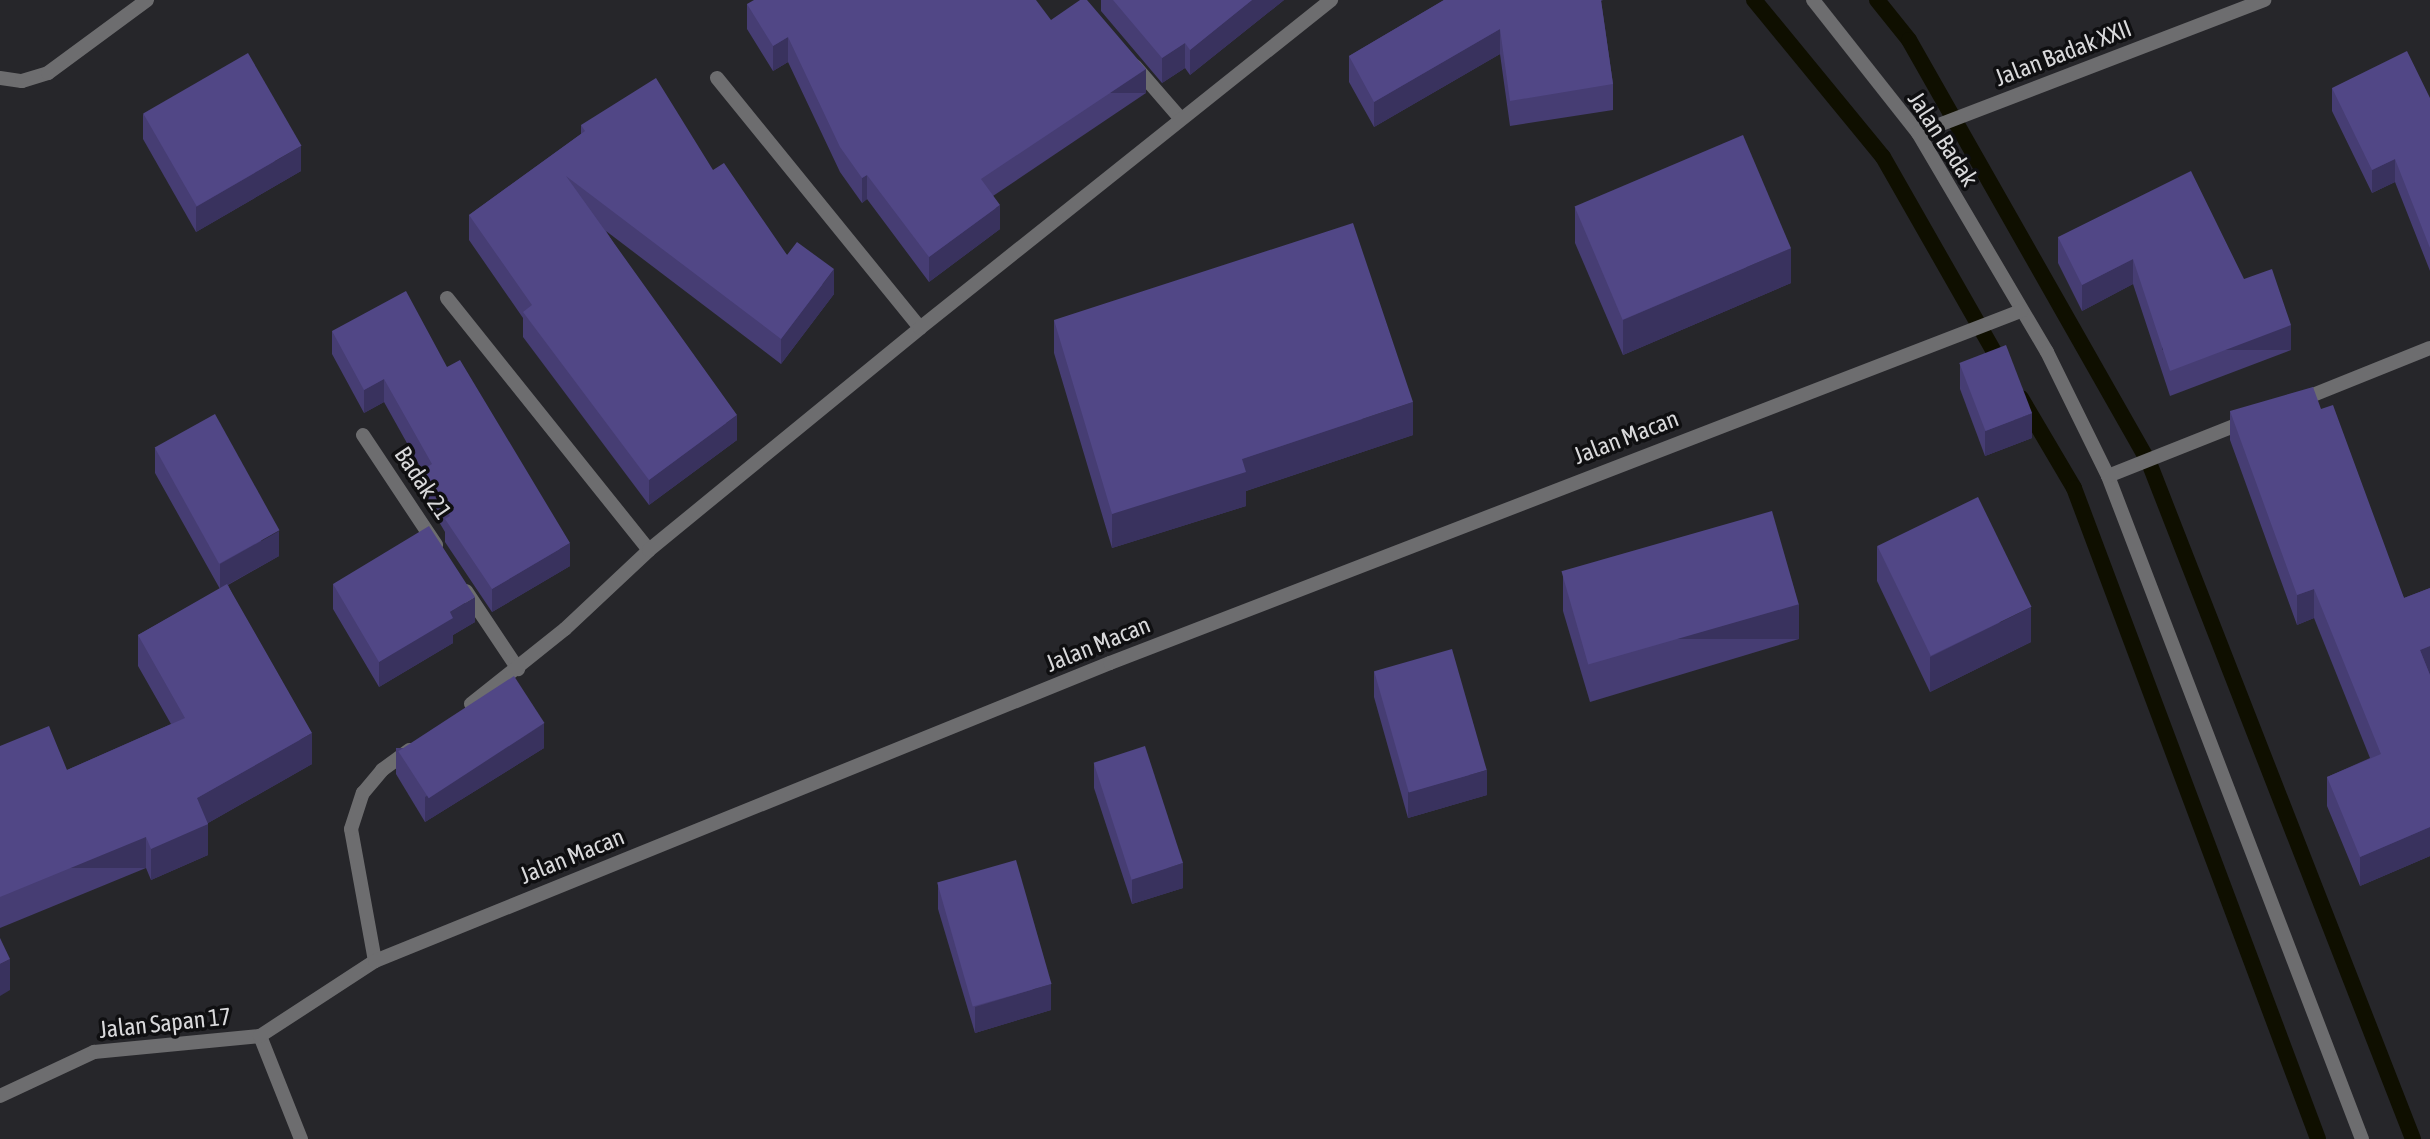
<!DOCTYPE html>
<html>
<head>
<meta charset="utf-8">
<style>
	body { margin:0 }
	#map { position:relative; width:2430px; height:1139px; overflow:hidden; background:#26262a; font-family:"Asap Condensed",sans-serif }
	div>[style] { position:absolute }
	.stream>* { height:16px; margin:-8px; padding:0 8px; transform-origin:8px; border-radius:8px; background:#0f0f00 }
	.minor>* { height:14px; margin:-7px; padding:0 7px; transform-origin:7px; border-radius:7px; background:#6d6d6f }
	.wall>* { inset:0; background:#463d73 }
	.shaded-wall>* { inset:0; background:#39325e; transform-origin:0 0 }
	.building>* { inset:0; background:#514786; transform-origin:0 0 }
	span { translate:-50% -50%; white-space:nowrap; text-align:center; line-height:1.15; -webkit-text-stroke:7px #0f0f11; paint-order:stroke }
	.street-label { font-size:24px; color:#d9d9db }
</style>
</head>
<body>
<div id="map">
	<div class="stream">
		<div style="left:1754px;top:0;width:203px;rotate:50.6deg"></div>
		<div style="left:1883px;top:157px;width:242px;rotate:60.3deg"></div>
		<div style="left:1877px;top:0;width:51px;rotate:51.3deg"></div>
		<div style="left:1909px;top:40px;width:483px;rotate:60.4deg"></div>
		<div style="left:2148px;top:460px;width:729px;rotate:68.68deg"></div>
		<div style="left:2021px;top:398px;width:104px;rotate:59.5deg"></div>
		<div style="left:2074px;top:488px;width:695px;rotate:69.45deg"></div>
	</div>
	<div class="minor">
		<div style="left:1813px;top:0;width:169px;rotate:51.7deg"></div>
		<div style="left:1918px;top:133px;width:254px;rotate:59.5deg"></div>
		<div style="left:2047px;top:352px;width:138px;rotate:63.8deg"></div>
		<div style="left:2108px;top:476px;width:710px;rotate:69.04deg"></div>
		<div style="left:1135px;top:66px;width:69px;rotate:49.1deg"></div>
		<div style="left:0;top:78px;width:22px;rotate:8deg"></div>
		<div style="left:22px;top:81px;width:27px;rotate:-17deg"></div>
		<div style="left:48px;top:73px;width:123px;rotate:-36.4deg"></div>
		<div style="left:717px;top:78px;width:322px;rotate:50.9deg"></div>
		<div style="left:1918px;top:133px;width:371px;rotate:-21deg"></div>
		<div style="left:447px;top:298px;width:323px;rotate:51.3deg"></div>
		<div style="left:2298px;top:401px;width:142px;rotate:-21.9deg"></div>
		<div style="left:363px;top:435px;width:132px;rotate:56.4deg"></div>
		<div style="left:2108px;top:476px;width:149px;rotate:-21.7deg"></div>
		<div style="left:466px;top:591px;width:94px;rotate:56.3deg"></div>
		<div style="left:471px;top:704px;width:120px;rotate:-38.6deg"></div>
		<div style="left:565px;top:629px;width:115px;rotate:-43.2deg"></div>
		<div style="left:649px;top:550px;width:350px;rotate:-39.3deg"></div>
		<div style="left:920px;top:328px;width:526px;rotate:-38.59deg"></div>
		<div style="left:375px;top:961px;width:134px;rotate:-100.3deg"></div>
		<div style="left:351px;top:829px;width:38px;rotate:-72deg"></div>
		<div style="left:363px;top:793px;width:30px;rotate:-50deg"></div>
		<div style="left:382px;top:770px;width:34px;rotate:-36deg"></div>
		<div style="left:0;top:1096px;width:104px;rotate:-25.1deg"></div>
		<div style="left:94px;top:1052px;width:167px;rotate:-5.5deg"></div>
		<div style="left:301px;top:1139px;width:111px;rotate:-111.7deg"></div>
		<div style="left:260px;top:1036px;width:137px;rotate:-33.1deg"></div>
		<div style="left:375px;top:961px;width:793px;rotate:-22.07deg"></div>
		<div style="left:1110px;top:663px;width:977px;rotate:-21.13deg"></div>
	</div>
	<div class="wall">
		<div style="clip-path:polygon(1101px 0,1284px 0,1190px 75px,1185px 68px,1162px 83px,1101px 11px)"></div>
		<div style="clip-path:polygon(1444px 0,1603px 0,1601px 1px,1613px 84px,1613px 110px,1510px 126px,1500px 54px,1374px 127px,1349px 82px,1349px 56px)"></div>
		<div style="clip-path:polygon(747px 4px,1051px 20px,1146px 93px,993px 196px,1000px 229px,929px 282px,867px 199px,862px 203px,840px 172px,788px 62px,773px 71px,747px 29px)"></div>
		<div style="clip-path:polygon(2332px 88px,2430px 98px,2430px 271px,2395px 182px,2372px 193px,2332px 111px)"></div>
		<div style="clip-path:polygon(143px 114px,301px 171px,196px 232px,143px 139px)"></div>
		<div style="clip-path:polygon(581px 125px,713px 170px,787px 255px,834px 294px,781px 364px,606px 231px,737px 440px,649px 505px,523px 337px,523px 318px,469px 240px,469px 215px,581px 134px)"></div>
		<div style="clip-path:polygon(1575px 208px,1791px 283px,1623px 355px,1575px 243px)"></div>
		<div style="clip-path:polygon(2058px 237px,2244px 279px,2291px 350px,2170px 396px,2133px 284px,2082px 311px,2058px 263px)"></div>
		<div style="clip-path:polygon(1054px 320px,1413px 435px,1246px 491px,1246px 506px,1112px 548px,1054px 353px)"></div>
		<div style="clip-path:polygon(332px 331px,447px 367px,570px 566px,492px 612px,445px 542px,445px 532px,422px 493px,422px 470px,384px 402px,364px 413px,332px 354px)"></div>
		<div style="clip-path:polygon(1960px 364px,2032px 438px,1985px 456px,1960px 389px)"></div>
		<div style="clip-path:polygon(2321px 409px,2404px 598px,2430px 588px,2430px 856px,2360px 886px,2327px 806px,2327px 777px,2370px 758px,2314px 618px,2297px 625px,2230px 440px,2230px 411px)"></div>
		<div style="clip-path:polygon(155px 448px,279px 556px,228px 585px,312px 764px,208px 823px,208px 855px,151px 880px,146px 868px,0 928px,0 746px,67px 770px,171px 724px,138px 666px,138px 635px,220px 589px,155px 473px)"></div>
		<div style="clip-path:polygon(1877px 546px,2031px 642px,1930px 692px,1877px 581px)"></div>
		<div style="clip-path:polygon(1563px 576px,1799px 639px,1590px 702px,1563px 611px)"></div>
		<div style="clip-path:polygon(333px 584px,475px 622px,453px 635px,453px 643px,379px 687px,333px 609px)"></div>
		<div style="clip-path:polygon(1374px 671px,1487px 795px,1408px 818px,1374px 697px)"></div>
		<div style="clip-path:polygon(396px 748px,544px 748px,425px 822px,396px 774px)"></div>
		<div style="clip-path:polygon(1094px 763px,1183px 888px,1132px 904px,1094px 788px)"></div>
		<div style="clip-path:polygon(938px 884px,1051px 1010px,975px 1033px,938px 909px)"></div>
	</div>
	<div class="shaded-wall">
		<div style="clip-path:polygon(1252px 0,1284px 0,1190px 75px,1190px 50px)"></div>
		<div style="clip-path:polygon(1500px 29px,1500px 54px,1374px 127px,1374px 102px)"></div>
		<div style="clip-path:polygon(788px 37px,788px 62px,773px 71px,773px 46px)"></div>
		<div style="clip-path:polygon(1185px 43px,1185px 68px,1162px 83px,1162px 58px)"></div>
		<div style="left:1146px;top:69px;width:24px;height:198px;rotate:90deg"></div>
		<div style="clip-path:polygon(301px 146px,301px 171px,196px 232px,196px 207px)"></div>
		<div style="clip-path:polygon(2395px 159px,2395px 182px,2372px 193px,2372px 170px)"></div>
		<div style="clip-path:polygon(867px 175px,867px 199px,862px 203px,862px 178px)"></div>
		<div style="clip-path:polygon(1000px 205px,1000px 229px,929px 282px,929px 257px)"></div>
		<div style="clip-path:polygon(1791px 248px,1791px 283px,1623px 355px,1623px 320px)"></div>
		<div style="clip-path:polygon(2133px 259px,2133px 284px,2082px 311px,2082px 285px)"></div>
		<div style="clip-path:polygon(834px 269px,834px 294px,781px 364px,781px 339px)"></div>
		<div style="left:2291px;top:325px;width:25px;height:129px;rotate:90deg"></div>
		<div style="clip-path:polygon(384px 379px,384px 402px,364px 413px,364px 390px)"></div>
		<div style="clip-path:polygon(1413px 402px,1413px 435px,1246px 491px,1246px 506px,1112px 548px,1112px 514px,1242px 459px)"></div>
		<div style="clip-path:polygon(2032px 413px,2032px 438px,1985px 456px,1985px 431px)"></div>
		<div style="clip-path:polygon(737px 415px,737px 440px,649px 505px,649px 480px)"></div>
		<div style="clip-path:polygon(279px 531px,279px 556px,220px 589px,220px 564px)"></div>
		<div style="clip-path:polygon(570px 543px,570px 566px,492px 612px,492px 589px)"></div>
		<div style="clip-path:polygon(2314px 589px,2314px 618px,2297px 625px,2297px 595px)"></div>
		<div style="clip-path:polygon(475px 597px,475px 622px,453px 635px,453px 643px,379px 687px,379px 662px,450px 612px)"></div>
		<div style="left:1799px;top:604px;width:35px;height:218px;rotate:90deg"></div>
		<div style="clip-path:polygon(2031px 607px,2031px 642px,1930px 692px,1930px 657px)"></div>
		<div style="clip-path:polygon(2430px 646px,2430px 675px,2420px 650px)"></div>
		<div style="clip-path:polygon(544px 723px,544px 748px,425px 822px,425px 797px)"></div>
		<div style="clip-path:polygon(312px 733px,312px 764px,201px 827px,208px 824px,208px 855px,151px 880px,151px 849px,197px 798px)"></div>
		<div style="clip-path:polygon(1487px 770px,1487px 795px,1408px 818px,1408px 792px)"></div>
		<div style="clip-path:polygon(2430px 827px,2430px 856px,2360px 886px,2360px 857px)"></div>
		<div style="left:146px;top:837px;width:31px;height:158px;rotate:90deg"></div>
		<div style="clip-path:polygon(1183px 863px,1183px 888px,1132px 904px,1132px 879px)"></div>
		<div style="clip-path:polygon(10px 959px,10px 990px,0 996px,0 964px)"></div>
		<div style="clip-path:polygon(1051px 984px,1051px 1010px,975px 1033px,975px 1007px)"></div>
	</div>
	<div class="building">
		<div style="clip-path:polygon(754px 0,1036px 0,1051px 20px,1080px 0,1087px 0,1146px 69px,981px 179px,1000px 205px,929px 257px,867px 175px,862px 178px,840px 147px,788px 37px,773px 46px,747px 4px)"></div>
		<div style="clip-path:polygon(1113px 0,1252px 0,1190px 50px,1185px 43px,1162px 58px)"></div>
		<div style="clip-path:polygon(1444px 0,1601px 0,1613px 84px,1510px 101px,1500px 29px,1374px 102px,1349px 56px)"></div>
		<div style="clip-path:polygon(2407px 51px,2430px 98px,2430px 248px,2395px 159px,2372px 170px,2332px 88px)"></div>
		<div style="left:248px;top:53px;width:107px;height:121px;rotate:60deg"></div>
		<div style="clip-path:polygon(656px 78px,713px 170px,724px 163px,787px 255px,797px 242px,834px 269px,781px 339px,566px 176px,737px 415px,649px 480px,523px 312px,532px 305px,469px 215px,585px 131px,581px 125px)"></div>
		<div style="left:1743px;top:135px;width:123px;height:183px;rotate:67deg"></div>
		<div style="clip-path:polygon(2191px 171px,2244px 279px,2272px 269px,2291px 325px,2170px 371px,2133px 259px,2082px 285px,2058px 237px)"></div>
		<div style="clip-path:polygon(1353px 223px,1413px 402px,1242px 459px,1246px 472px,1112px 514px,1054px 320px)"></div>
		<div style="clip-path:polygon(406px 291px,447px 367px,460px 360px,570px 543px,492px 589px,445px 519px,450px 516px,422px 470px,432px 464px,384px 379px,364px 390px,332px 331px)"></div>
		<div style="left:2006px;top:345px;width:73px;height:50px;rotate:69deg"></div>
		<div style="clip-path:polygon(2313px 387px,2321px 409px,2333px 405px,2404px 598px,2430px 588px,2430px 646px,2420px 650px,2430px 675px,2430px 827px,2360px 857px,2327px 777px,2381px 754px,2314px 589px,2297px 595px,2230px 411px)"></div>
		<div style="left:215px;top:414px;width:133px;height:69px;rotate:61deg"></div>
		<div style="left:1978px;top:497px;width:122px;height:112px;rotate:64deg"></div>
		<div style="left:1772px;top:511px;width:97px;height:219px;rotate:74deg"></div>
		<div style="clip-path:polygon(429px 526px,475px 597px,450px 612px,453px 618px,379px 662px,333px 584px)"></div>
		<div style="clip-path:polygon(227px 584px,312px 733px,197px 798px,208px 824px,151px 849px,146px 837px,0 897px,0 746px,49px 726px,67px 770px,185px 718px,138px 635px)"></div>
		<div style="left:1452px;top:649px;width:126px;height:81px;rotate:74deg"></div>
		<div style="left:514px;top:676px;width:56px;height:138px;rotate:57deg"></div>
		<div style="left:1145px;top:746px;width:123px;height:54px;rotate:72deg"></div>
		<div style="left:1016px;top:860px;width:129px;height:82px;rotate:74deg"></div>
		<div style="clip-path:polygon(0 938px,10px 959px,0 964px)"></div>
	</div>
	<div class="street-label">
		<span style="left:2063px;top:53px;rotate:-21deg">Jalan Badak XXII</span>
		<span style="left:1943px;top:139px;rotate:57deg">Jalan Badak</span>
		<span style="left:1626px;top:437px;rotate:-21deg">Jalan Macan</span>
		<span style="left:423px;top:483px;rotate:56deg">Badak 21</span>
		<span style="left:1098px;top:644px;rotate:-22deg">Jalan Macan</span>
		<span style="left:572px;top:856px;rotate:-22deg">Jalan Macan</span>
		<span style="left:165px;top:1023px;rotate:-6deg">Jalan Sapan 17</span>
	</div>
</div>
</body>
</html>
